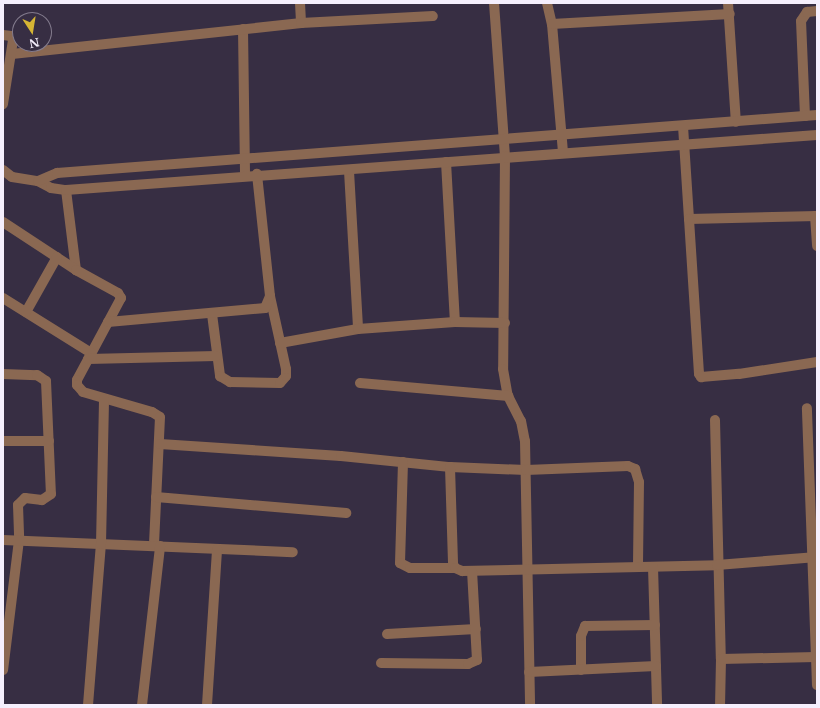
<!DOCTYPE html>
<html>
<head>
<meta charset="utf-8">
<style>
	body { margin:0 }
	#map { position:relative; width:820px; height:708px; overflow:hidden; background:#372e43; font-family:"Libre Baskerville",serif }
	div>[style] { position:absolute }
	.minor>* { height:10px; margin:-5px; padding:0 5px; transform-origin:5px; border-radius:5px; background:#8a6852 }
	.tertiary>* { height:10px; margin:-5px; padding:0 5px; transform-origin:5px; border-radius:5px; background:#8a6852 }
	span { translate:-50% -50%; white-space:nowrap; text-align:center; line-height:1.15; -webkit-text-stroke:3px #372e43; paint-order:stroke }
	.frame { position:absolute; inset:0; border:4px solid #f5effd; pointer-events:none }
	.north { position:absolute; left:12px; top:12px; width:40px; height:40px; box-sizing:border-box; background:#372e43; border:1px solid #837b8d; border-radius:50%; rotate:168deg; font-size:11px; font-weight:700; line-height:16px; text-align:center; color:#f5effd }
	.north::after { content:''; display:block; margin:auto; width:14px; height:18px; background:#d6b534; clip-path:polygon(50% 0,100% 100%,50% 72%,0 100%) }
</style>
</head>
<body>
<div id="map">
	<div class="minor">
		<div style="left:300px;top:3px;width:20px;rotate:87deg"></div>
		<div style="left:494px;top:3px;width:153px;rotate:85.9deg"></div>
		<div style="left:505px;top:156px;width:213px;rotate:90.5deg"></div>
		<div style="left:503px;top:369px;width:27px;rotate:80deg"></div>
		<div style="left:508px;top:396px;width:28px;rotate:63deg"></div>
		<div style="left:521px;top:421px;width:20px;rotate:79deg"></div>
		<div style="left:525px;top:441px;width:264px;rotate:88.9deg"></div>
		<div style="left:547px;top:3px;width:22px;rotate:77deg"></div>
		<div style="left:552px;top:24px;width:129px;rotate:85.1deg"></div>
		<div style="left:728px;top:3px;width:119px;rotate:86.2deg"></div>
		<div style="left:552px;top:24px;width:178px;rotate:-3.2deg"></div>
		<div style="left:243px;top:29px;width:146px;rotate:89.2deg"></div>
		<div style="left:12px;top:54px;width:291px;rotate:-6.1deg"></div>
		<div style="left:301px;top:23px;width:132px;rotate:-3deg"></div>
		<div style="left:805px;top:116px;width:95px;rotate:-92.4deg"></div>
		<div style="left:801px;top:21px;width:11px;rotate:-56deg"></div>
		<div style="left:807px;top:12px;width:10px;rotate:-6deg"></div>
		<div style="left:683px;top:126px;width:93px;rotate:86.3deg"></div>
		<div style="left:689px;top:219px;width:128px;rotate:-1.3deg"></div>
		<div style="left:446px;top:162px;width:160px;rotate:86.8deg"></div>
		<div style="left:349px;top:171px;width:158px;rotate:86.7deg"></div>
		<div style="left:66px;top:190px;width:81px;rotate:82.9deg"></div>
		<div style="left:815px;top:216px;width:30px;rotate:86deg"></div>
		<div style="left:689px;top:219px;width:155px;rotate:86.3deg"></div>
		<div style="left:699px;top:374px;width:4px;rotate:56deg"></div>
		<div style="left:701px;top:377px;width:38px;rotate:-5deg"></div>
		<div style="left:739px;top:374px;width:79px;rotate:-8.7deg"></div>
		<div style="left:3px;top:222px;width:87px;rotate:33.3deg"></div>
		<div style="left:76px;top:270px;width:48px;rotate:28.7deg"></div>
		<div style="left:118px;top:293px;width:6px;rotate:59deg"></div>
		<div style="left:121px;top:298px;width:93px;rotate:118.2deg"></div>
		<div style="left:77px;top:380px;width:5px;rotate:90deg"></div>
		<div style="left:77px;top:385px;width:9px;rotate:49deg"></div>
		<div style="left:83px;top:392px;width:72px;rotate:16.2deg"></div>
		<div style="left:152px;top:412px;width:9px;rotate:32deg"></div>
		<div style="left:160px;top:417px;width:129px;rotate:92.7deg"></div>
		<div style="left:3px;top:298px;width:104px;rotate:32deg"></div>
		<div style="left:26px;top:312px;width:63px;rotate:-60.6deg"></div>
		<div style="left:212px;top:314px;width:63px;rotate:82.6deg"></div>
		<div style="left:220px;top:376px;width:12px;rotate:31deg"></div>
		<div style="left:230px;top:382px;width:50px;rotate:1.1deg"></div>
		<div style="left:280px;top:383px;width:9px;rotate:-49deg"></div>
		<div style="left:286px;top:376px;width:7px;rotate:-90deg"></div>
		<div style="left:286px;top:369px;width:75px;rotate:-102.4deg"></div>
		<div style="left:108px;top:322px;width:158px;rotate:-5.1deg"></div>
		<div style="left:265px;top:308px;width:13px;rotate:-67deg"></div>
		<div style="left:270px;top:296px;width:123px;rotate:-96.1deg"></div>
		<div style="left:280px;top:343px;width:79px;rotate:-10.2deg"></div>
		<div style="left:358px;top:329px;width:97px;rotate:-4.1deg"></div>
		<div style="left:455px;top:322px;width:50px;rotate:1.1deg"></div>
		<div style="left:88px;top:359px;width:128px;rotate:-1.3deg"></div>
		<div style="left:3px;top:374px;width:34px;rotate:2deg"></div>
		<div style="left:37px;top:375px;width:11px;rotate:34deg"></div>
		<div style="left:46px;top:381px;width:113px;rotate:87.5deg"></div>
		<div style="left:51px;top:494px;width:11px;rotate:146deg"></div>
		<div style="left:42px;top:500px;width:17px;rotate:-173deg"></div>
		<div style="left:25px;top:498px;width:10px;rotate:135deg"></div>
		<div style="left:18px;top:505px;width:35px;rotate:88deg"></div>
		<div style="left:19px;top:540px;width:131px;rotate:97deg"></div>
		<div style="left:360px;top:383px;width:149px;rotate:5deg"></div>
		<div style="left:715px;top:420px;width:239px;rotate:88.6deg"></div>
		<div style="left:721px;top:659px;width:46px;rotate:91.2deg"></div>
		<div style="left:3px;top:441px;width:46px"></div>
		<div style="left:160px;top:444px;width:181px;rotate:3.8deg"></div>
		<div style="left:341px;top:456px;width:110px;rotate:5.8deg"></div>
		<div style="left:450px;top:467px;width:76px;rotate:2.3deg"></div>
		<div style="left:526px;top:470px;width:102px;rotate:-2.2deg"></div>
		<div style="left:628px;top:466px;width:8px;rotate:23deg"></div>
		<div style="left:635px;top:469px;width:14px;rotate:73deg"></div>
		<div style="left:639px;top:482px;width:85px;rotate:90.7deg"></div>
		<div style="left:403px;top:462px;width:101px;rotate:91.7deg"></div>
		<div style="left:400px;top:563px;width:11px;rotate:27deg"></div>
		<div style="left:410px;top:568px;width:45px"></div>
		<div style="left:450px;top:467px;width:97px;rotate:88.2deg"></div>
		<div style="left:453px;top:564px;width:4px;rotate:63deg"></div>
		<div style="left:455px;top:568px;width:8px;rotate:23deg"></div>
		<div style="left:462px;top:571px;width:255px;rotate:-1.3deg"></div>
		<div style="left:717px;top:565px;width:100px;rotate:-4.6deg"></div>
		<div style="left:156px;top:497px;width:191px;rotate:4.8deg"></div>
		<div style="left:3px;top:540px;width:290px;rotate:2.4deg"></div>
		<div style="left:653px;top:567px;width:138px;rotate:88.3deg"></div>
		<div style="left:387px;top:634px;width:89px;rotate:-3.2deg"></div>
		<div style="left:816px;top:657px;width:28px;rotate:88deg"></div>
		<div style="left:721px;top:659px;width:95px;rotate:-1.2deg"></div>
		<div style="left:816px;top:657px;width:249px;rotate:-92.1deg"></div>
		<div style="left:381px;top:663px;width:87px;rotate:0.7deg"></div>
		<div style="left:468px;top:664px;width:10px;rotate:-24deg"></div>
		<div style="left:477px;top:660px;width:89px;rotate:-93.2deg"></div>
		<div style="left:581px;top:670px;width:34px;rotate:-90deg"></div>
		<div style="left:581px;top:636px;width:11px;rotate:-68deg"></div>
		<div style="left:585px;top:626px;width:70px;rotate:-0.8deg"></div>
		<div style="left:529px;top:672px;width:127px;rotate:-2.7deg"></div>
		<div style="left:88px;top:705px;width:162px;rotate:-85.4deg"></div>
		<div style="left:101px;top:544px;width:145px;rotate:-88.8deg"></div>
		<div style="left:142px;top:705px;width:160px;rotate:-83.5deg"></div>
		<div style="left:207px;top:705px;width:156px;rotate:-86.3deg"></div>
	</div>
	<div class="tertiary">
		<div style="left:3px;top:35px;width:8px;rotate:7deg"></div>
		<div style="left:11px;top:36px;width:4px;rotate:63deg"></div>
		<div style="left:13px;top:40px;width:65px;rotate:98.9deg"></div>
		<div style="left:3px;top:170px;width:11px;rotate:38deg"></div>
		<div style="left:12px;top:177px;width:26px;rotate:9deg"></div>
		<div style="left:38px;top:181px;width:15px;rotate:28deg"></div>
		<div style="left:51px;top:188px;width:15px;rotate:8deg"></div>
		<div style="left:66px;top:190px;width:753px;rotate:-4.19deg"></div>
		<div style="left:38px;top:181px;width:21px;rotate:-23deg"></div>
		<div style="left:57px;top:173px;width:762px;rotate:-4.36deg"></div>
	</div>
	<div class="frame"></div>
	<div class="north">N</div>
</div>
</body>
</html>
